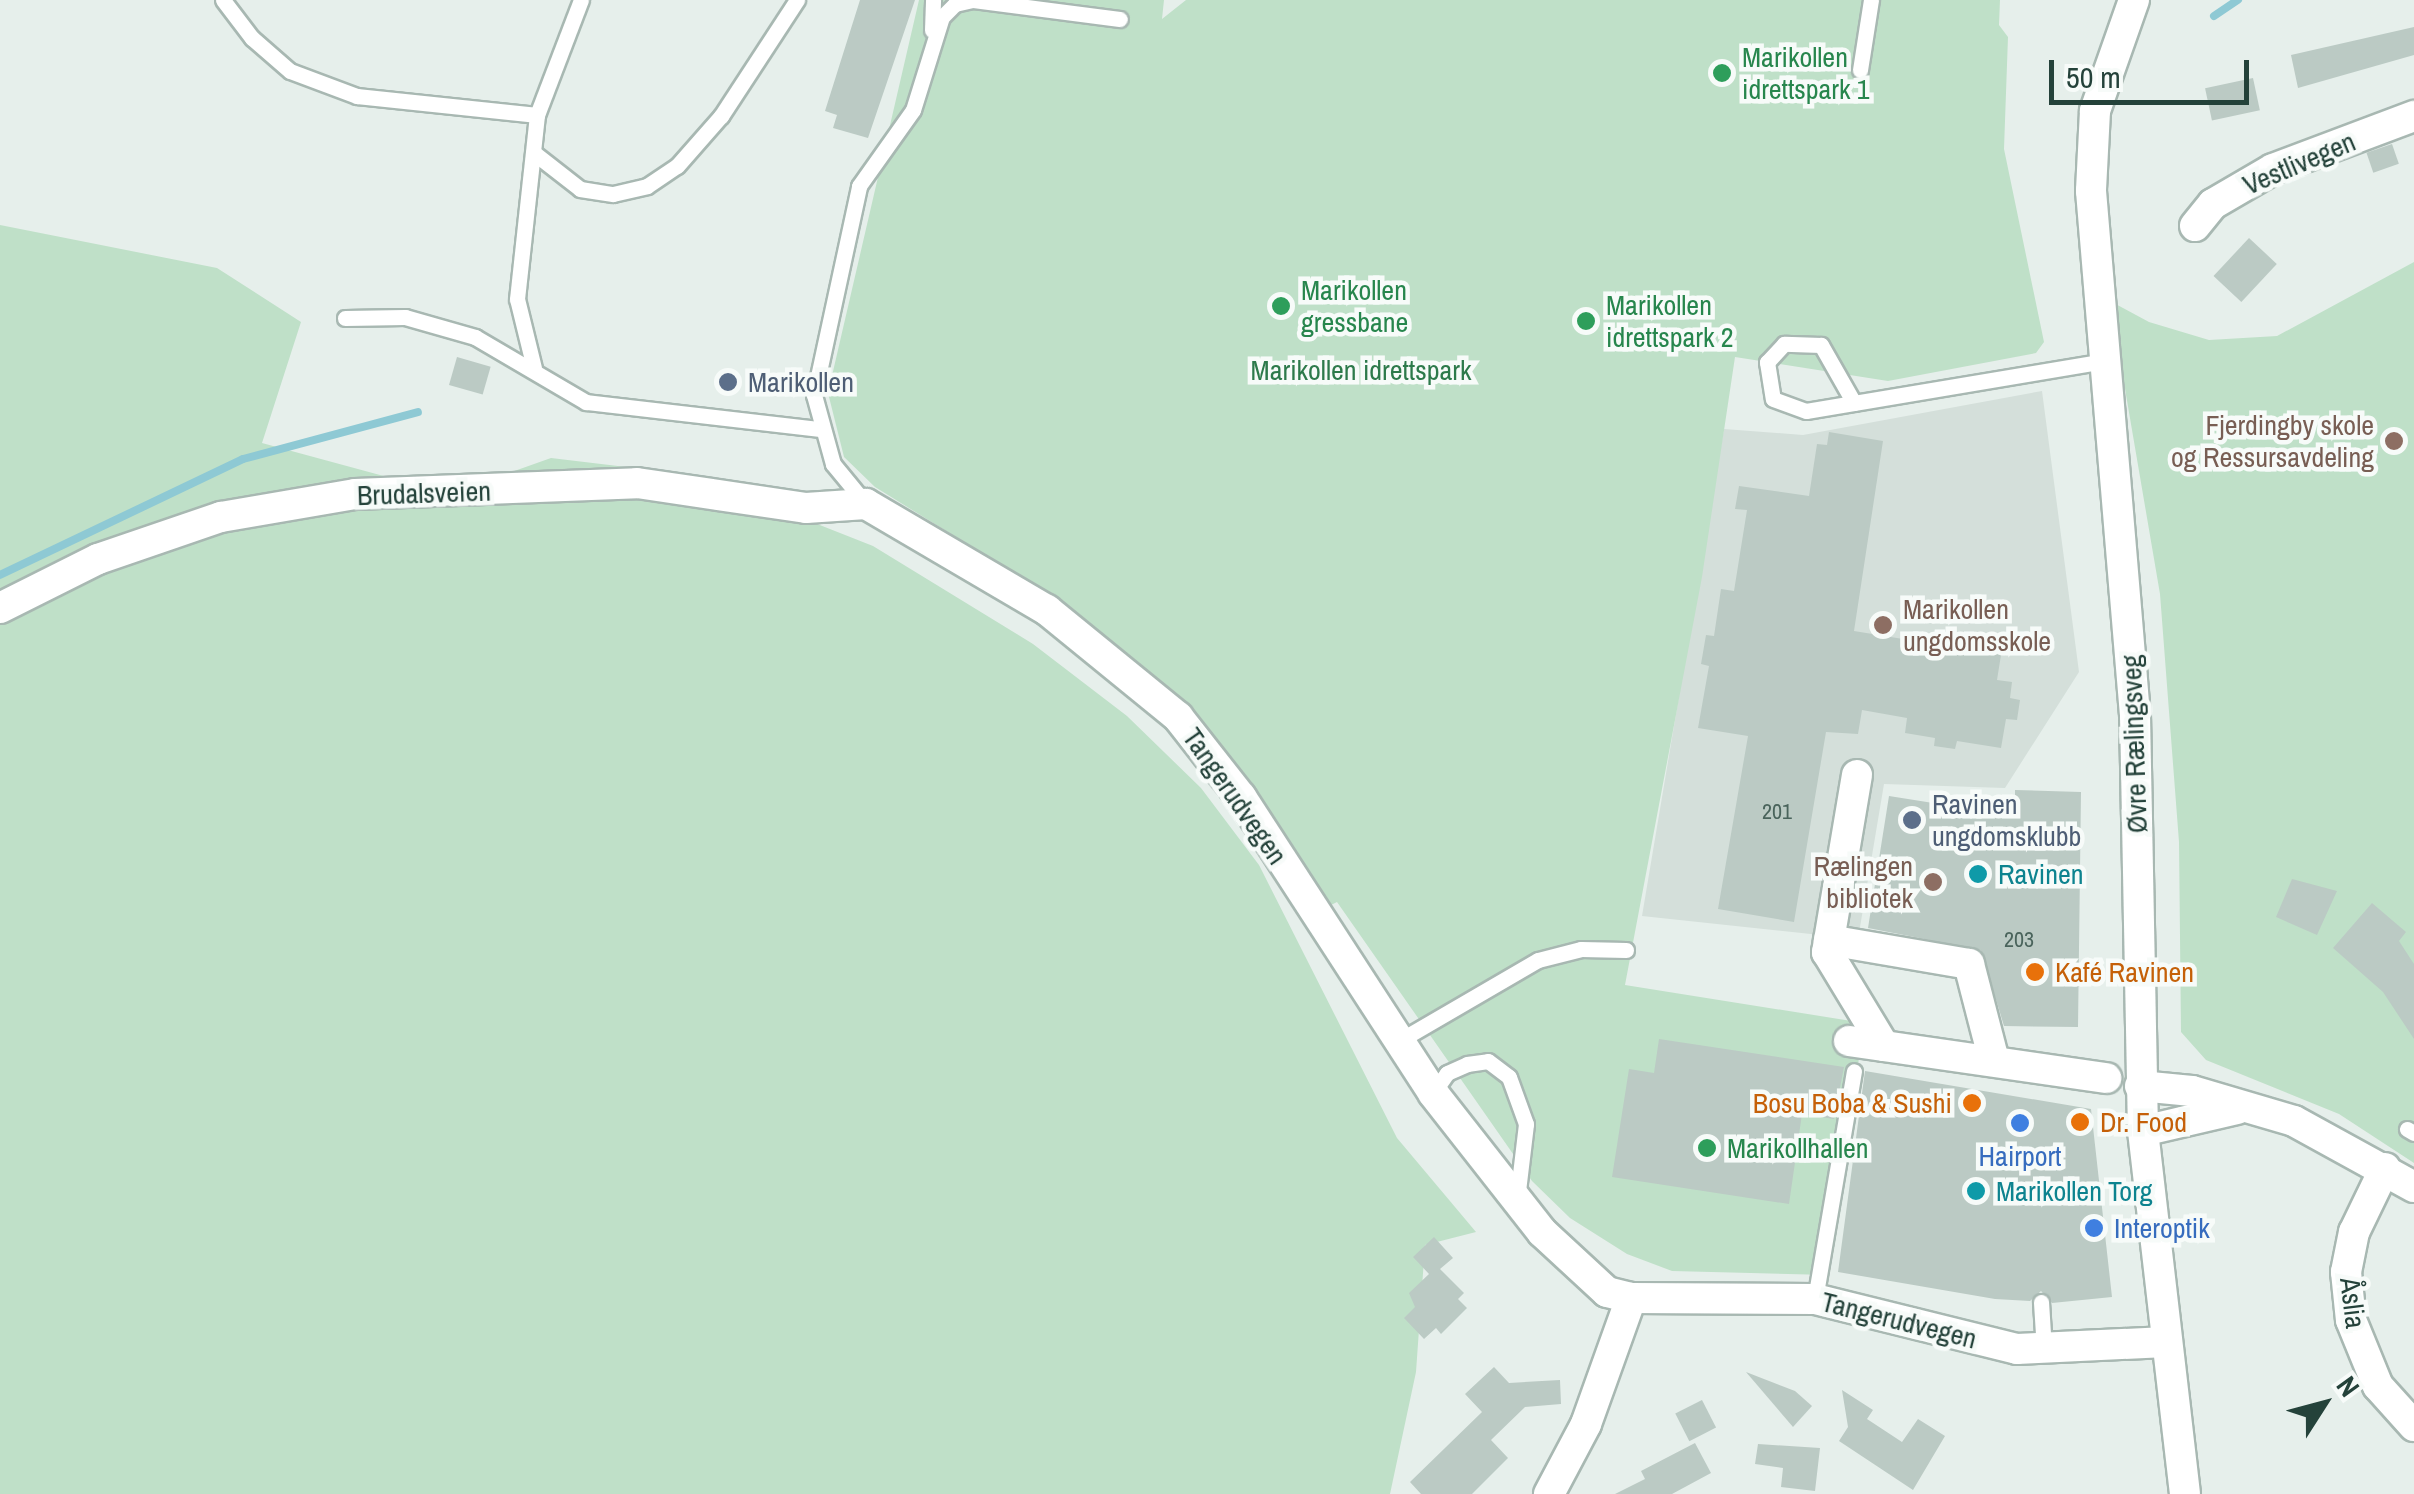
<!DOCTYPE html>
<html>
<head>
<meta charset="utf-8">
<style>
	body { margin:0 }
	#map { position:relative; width:2414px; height:1494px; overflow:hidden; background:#e6efeb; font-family:"Archivo Narrow",sans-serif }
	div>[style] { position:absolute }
	.built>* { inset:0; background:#d4dfda }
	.green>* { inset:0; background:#bfe0c8 }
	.stream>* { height:8px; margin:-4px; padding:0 4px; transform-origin:4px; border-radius:4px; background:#8ec9d4 }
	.building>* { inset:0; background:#bbcac4; transform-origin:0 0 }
	.roads { filter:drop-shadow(2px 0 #a8b8b2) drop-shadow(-2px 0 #a8b8b2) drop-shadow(0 2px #a8b8b2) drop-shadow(0 -2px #a8b8b2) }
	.lane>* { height:15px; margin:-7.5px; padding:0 7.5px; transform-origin:7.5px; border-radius:7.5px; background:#fff }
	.street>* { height:30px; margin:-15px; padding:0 15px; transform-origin:15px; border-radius:15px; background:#fff }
	.secondary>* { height:30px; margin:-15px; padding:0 15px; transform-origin:15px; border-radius:15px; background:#fff }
	.dots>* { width:28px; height:28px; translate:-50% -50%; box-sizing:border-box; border:5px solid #f7fbf9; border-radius:50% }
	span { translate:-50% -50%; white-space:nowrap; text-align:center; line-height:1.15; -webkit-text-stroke:9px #f7fbf9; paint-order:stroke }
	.number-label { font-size:22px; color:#4a645c }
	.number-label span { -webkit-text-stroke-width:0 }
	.leisure-label { font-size:28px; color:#27864d }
	.left { translate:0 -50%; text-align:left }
	.street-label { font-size:28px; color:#24423a }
	.park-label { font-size:28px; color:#2d7a4b }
	.service-label { font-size:28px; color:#4e5e75 }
	.education-label { font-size:28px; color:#785e54 }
	.right { translate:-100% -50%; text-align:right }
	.culture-label { font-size:28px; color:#0d838f }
	.food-label { font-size:28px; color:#c56008 }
	.shop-label { font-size:28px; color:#366cbe }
	.north { position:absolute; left:2274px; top:1354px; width:100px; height:100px; -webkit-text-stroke:8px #f7fbf9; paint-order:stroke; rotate:54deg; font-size:28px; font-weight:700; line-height:40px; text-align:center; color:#24423a }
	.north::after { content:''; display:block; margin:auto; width:35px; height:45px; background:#24423a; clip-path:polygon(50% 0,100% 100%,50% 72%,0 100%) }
	.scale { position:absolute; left:2049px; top:60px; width:200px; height:45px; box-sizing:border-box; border:5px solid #24423a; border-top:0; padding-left:12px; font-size:30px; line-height:35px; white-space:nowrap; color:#24423a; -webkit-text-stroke:8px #f7fbf9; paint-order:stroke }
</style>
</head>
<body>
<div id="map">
	<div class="built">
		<div style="clip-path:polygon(2042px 391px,2079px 672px,2005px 788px,1884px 784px,1858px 939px,1642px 916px,1724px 429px,1803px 435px)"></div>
	</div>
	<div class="green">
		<div style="clip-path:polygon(919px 0,1164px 0,1162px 19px,1186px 0,2000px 0,1999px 25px,2008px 37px,2004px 149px,2044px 342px,2036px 353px,1888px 381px,1735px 357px,1702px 577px,1625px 985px,1864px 1023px,1828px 1275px,1672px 1271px,1627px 1254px,1570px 1218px,1532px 1181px,1337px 902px,1325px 908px,1188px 709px,1053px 597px,875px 487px,844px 457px,828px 393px)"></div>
		<div style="clip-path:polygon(0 225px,217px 268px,301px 322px,262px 443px,450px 494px,551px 458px,693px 475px,873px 546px,1033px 644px,1127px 716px,1201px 788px,1259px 865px,1397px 1138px,1476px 1232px,1425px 1245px,1416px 1372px,1390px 1494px,0 1494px)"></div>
		<div style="clip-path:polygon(2414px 262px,2414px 1163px,2339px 1114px,2206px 1060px,2181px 1032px,2179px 842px,2160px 594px,2110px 301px,2149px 322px,2209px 340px,2277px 336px)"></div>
	</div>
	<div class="stream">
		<div style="left:2214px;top:16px;width:29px;rotate:-34deg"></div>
		<div style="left:0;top:575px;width:269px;rotate:-25.5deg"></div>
		<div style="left:243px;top:459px;width:181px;rotate:-15deg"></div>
	</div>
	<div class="building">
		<div style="clip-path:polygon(860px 0,915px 0,868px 138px,833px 128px,837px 115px,825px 111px)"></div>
		<div style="clip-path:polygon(2414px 27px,2414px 55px,2298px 88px,2291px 55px)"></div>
		<div style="left:2253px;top:78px;width:33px;height:49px;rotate:78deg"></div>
		<div style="left:2392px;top:144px;width:21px;height:27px;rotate:71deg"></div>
		<div style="left:2249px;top:238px;width:38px;height:52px;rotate:43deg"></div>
		<div style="left:457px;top:357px;width:35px;height:29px;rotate:16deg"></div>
		<div style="clip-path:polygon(1829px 432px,1883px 441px,1854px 631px,2001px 655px,1997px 680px,2012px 682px,2010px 698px,2020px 700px,2017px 720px,2006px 719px,2001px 748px,1957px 741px,1955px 749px,1934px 746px,1935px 738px,1905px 733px,1907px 718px,1862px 710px,1858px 734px,1826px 732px,1794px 922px,1718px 909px,1748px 736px,1698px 728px,1709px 666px,1701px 664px,1706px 635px,1714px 636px,1721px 589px,1734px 591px,1747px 510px,1735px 509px,1739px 486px,1809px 496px,1817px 444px,1827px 445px)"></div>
		<div style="clip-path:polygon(2015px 790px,2081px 792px,2078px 1027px,2004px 1026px,1981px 950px,1868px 928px,1889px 796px,2015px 816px)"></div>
		<div style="clip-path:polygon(2292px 879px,2337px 891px,2317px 935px,2276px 917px)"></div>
		<div style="clip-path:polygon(2372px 903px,2406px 932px,2399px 941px,2414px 964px,2414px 1039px,2383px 992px,2333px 948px)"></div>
		<div style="clip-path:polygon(1659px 1039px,1844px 1067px,1834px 1119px,1802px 1114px,1789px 1204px,1612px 1177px,1629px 1069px,1654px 1073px)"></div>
		<div style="clip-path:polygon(1865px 1071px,2091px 1109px,2112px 1297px,2052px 1303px,2041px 1291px,2030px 1301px,1995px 1299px,1838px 1272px)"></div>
		<div style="clip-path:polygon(1434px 1237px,1453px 1258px,1440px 1269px,1464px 1293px,1458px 1299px,1467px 1308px,1441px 1334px,1436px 1328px,1424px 1339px,1404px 1318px,1415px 1307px,1409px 1293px,1429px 1274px,1413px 1257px)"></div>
		<div style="clip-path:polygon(1494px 1367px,1509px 1383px,1560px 1380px,1561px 1404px,1525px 1407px,1491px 1440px,1508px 1458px,1472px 1494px,1421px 1494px,1410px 1482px,1482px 1412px,1465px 1394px)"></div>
		<div style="clip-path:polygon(1746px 1372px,1795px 1391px,1812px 1406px,1793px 1427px)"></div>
		<div style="clip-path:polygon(1842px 1390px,1873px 1410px,1867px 1419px,1902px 1442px,1918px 1419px,1945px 1436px,1913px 1490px,1839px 1441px,1848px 1427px)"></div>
		<div style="left:1702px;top:1400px;width:31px;height:30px;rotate:63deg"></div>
		<div style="clip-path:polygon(1695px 1443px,1711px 1473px,1672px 1494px,1615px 1494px,1645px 1479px,1641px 1471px)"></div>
		<div style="clip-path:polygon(1758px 1444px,1820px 1448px,1815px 1491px,1781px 1487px,1783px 1468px,1755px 1464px)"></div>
	</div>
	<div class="roads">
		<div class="lane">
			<div style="left:223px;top:0;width:48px;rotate:52.7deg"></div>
			<div style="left:252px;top:38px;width:50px;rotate:41deg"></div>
			<div style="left:290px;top:71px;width:72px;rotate:20.5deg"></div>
			<div style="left:357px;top:96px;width:181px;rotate:6deg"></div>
			<div style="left:932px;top:30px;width:30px;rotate:-88deg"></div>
			<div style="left:1860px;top:70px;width:71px;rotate:-81.1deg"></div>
			<div style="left:534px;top:153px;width:58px;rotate:38deg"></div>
			<div style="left:580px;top:189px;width:33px;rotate:9deg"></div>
			<div style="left:613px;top:194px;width:35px;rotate:-13deg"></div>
			<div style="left:647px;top:186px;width:36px;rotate:-34deg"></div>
			<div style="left:677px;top:166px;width:67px;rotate:-48.7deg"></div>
			<div style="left:721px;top:116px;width:139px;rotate:-56.8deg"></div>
			<div style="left:345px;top:318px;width:60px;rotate:-1deg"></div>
			<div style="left:405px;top:317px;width:73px;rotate:15.9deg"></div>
			<div style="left:475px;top:337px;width:129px;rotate:30.4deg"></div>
			<div style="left:586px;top:402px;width:237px;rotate:6.6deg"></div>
			<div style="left:534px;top:368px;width:71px;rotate:-103.8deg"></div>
			<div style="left:517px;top:299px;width:185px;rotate:-83.8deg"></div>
			<div style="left:537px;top:115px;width:123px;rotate:-69.1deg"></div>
			<div style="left:1854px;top:403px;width:67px;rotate:-119.6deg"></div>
			<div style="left:1821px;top:345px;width:37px;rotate:-178deg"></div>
			<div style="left:1784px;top:344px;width:25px;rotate:133deg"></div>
			<div style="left:1767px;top:362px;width:37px;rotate:81deg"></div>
			<div style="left:1773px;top:399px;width:35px;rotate:20deg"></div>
			<div style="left:1806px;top:411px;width:302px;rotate:-9.5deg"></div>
			<div style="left:866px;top:504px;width:52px;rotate:-129.5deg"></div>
			<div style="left:833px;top:464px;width:72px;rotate:-105.4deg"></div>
			<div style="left:814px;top:395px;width:214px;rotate:-77.8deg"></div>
			<div style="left:859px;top:186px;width:93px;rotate:-54.6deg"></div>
			<div style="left:913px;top:110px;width:97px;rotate:-72.7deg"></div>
			<div style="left:942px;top:17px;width:18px;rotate:-45deg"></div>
			<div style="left:955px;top:4px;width:18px;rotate:-13deg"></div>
			<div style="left:973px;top:0;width:148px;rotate:7.4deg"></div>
			<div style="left:1397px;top:1042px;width:163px;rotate:-30.2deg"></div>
			<div style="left:1538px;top:960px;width:44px;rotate:-14.3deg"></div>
			<div style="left:1581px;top:949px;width:45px;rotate:1.3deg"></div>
			<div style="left:1433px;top:1093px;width:24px;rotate:-55deg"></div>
			<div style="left:1447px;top:1073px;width:22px;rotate:-24deg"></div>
			<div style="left:1467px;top:1064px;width:21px;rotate:-8deg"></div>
			<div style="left:1488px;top:1061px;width:26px;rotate:37deg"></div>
			<div style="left:1509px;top:1077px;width:50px;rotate:70.1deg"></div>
			<div style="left:1526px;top:1124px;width:77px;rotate:96.8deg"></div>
			<div style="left:2407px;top:1129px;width:8px;rotate:30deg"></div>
			<div style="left:1815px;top:1299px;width:231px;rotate:-80.3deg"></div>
			<div style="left:2041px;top:1302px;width:48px;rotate:86.4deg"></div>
		</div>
		<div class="street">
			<div style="left:2195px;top:226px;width:28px;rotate:-51deg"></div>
			<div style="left:2213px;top:204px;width:69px;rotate:-30.3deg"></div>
			<div style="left:2273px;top:169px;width:151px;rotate:-20.6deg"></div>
			<div style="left:0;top:608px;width:110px;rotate:-26.6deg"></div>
			<div style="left:98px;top:559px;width:130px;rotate:-18.9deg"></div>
			<div style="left:221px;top:517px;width:136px;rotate:-9.7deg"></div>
			<div style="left:355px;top:494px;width:282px;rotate:-2.2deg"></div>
			<div style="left:637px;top:483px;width:171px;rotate:8.4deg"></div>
			<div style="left:806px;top:508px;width:60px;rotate:-3.8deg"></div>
			<div style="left:866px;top:504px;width:210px;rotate:30.4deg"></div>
			<div style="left:1047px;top:610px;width:169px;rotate:39.2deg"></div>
			<div style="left:1178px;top:717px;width:102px;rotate:51.8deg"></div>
			<div style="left:1241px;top:797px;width:353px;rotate:57deg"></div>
			<div style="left:1433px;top:1093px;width:177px;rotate:51.9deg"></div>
			<div style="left:1542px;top:1232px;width:88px;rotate:42.7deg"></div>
			<div style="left:1607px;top:1292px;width:25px;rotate:14deg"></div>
			<div style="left:1631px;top:1298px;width:184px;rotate:0.3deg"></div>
			<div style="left:1815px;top:1299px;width:208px;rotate:13.9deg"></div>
			<div style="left:2017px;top:1349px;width:149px;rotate:-2.7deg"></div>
			<div style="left:1857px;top:775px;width:180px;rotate:99.6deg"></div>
			<div style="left:1827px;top:952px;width:110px;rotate:58.8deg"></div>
			<div style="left:1829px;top:940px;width:142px;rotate:9.7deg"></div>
			<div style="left:1969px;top:964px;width:100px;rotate:75.5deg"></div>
			<div style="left:1849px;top:1041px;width:260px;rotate:8.2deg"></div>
			<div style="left:2385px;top:1168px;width:71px;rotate:115.8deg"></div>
			<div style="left:2354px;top:1232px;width:41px;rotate:101.3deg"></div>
			<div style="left:2346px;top:1272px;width:48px;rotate:84.1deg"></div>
			<div style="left:2351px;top:1320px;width:71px;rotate:67.8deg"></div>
			<div style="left:2378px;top:1386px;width:54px;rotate:48deg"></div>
			<div style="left:1549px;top:1494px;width:79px;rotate:-62.1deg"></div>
			<div style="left:1586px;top:1424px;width:134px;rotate:-70.3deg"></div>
		</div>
		<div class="secondary">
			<div style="left:2134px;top:0;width:118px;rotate:109.4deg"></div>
			<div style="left:2095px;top:111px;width:80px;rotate:92.9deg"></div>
			<div style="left:2091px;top:191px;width:526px;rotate:85.2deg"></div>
			<div style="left:2135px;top:715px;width:416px;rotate:88.9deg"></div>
			<div style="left:2143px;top:1131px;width:365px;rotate:83.4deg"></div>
			<div style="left:2140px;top:1086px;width:52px;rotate:5.5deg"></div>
			<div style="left:2192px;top:1091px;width:106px;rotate:16.4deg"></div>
			<div style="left:2294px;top:1121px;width:137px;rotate:28.8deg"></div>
			<div style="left:2143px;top:1131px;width:97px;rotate:-13.2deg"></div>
		</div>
	</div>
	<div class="dots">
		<div style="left:1722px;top:73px;background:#2e9e5b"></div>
		<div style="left:1281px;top:306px;background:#2e9e5b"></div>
		<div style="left:1586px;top:321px;background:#2e9e5b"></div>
		<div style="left:728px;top:382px;background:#5c6f8a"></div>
		<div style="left:2394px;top:441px;background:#8d6e63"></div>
		<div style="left:1883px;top:625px;background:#8d6e63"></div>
		<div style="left:1912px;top:820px;background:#5c6f8a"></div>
		<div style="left:1978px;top:874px;background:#0f9aa8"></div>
		<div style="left:1933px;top:882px;background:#8d6e63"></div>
		<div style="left:2035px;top:972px;background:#e8710a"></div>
		<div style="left:1972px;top:1103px;background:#e8710a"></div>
		<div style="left:2080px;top:1122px;background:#e8710a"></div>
		<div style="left:2020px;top:1123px;background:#3f7fe0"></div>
		<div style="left:1707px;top:1148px;background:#2e9e5b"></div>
		<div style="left:1976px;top:1191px;background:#0f9aa8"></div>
		<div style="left:2094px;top:1228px;background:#3f7fe0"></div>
	</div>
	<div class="number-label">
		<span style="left:1777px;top:812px">201</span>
		<span style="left:2019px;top:940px">203</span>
	</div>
	<div class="leisure-label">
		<span class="left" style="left:1742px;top:73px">Marikollen<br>idrettspark 1</span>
		<span class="left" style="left:1301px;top:306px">Marikollen<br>gressbane</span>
		<span class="left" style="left:1606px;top:321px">Marikollen<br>idrettspark 2</span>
		<span class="left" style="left:1727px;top:1148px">Marikollhallen</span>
	</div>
	<div class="street-label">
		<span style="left:2299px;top:163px;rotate:-23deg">Vestlivegen</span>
		<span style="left:424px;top:493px;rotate:-2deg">Brudalsveien</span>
		<span style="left:2134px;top:744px;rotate:-92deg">Øvre Rælingsveg</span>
		<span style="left:1235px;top:796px;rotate:55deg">Tangerudvegen</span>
		<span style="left:2353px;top:1303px;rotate:83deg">Åslia</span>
		<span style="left:1899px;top:1320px;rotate:14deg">Tangerudvegen</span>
	</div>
	<div class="park-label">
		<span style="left:1361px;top:370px">Marikollen idrettspark</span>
	</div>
	<div class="service-label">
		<span class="left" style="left:748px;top:382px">Marikollen</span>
		<span class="left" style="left:1932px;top:820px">Ravinen<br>ungdomsklubb</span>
	</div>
	<div class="education-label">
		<span class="right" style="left:2374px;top:441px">Fjerdingby skole<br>og Ressursavdeling</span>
		<span class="left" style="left:1903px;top:625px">Marikollen<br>ungdomsskole</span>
		<span class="right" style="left:1913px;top:882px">Rælingen<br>bibliotek</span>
	</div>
	<div class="culture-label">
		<span class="left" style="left:1998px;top:874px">Ravinen</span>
		<span class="left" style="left:1996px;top:1191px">Marikollen Torg</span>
	</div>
	<div class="food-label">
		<span class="left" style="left:2055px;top:972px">Kafé Ravinen</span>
		<span class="right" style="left:1952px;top:1103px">Bosu Boba &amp; Sushi</span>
		<span class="left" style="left:2100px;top:1122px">Dr. Food</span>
	</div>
	<div class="shop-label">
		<span style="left:2020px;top:1156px">Hairport</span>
		<span class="left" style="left:2114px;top:1228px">Interoptik</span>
	</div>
	<div class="north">N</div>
	<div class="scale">50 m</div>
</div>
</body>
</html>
